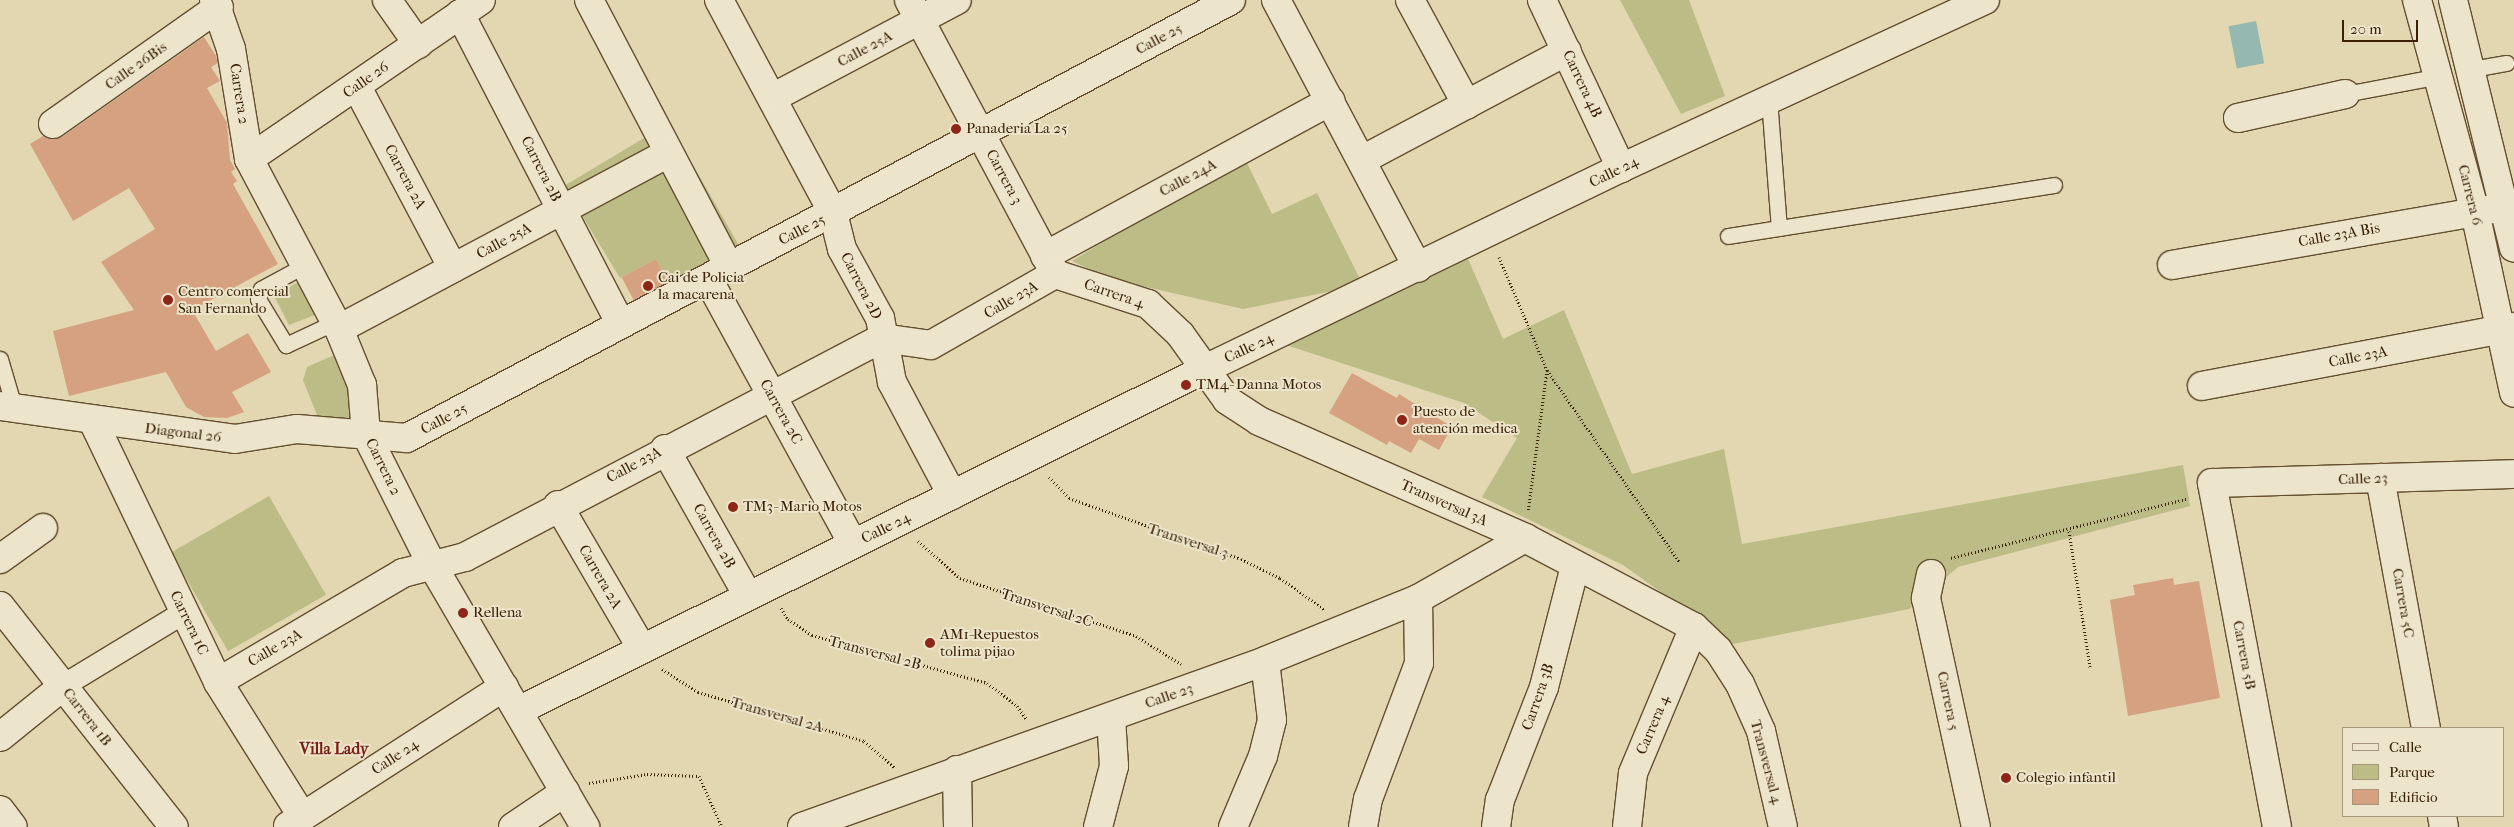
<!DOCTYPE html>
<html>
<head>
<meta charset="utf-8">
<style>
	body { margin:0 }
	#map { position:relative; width:2514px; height:827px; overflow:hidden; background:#e2d7b1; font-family:"IM FELL French Canon",serif }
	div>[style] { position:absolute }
	.green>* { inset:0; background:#bcbc86; transform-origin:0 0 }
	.water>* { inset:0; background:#95b9b0; transform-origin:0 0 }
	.building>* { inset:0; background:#d5a180; transform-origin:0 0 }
	.path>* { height:3px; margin-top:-1.5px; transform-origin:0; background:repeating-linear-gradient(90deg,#3b2004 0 1px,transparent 0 3.5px) }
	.roads { filter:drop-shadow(1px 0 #654e2f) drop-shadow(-1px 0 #654e2f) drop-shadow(0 1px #654e2f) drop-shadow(0 -1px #654e2f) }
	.service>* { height:15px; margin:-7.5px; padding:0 7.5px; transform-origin:7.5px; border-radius:7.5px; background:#ece5cc }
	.pedestrian>* { height:22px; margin:-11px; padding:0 11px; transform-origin:11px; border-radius:11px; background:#ece5cc }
	.minor>* { height:28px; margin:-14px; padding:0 14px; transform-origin:14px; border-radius:14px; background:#ece5cc }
	.tertiary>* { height:28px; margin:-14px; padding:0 14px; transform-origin:14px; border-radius:14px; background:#ece5cc }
	.dots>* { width:14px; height:14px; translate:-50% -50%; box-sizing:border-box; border:2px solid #ece5cc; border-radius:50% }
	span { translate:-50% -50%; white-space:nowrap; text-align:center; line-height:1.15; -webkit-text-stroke:4px #ece5cc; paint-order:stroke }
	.street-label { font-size:15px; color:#3b2004 }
	.poi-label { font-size:15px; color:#3b2004 }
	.left { translate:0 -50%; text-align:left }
	.neighbourhood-label { font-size:16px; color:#7a1f14; font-weight:700 }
	.legend { position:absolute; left:2342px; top:727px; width:162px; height:90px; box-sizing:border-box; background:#ece5cc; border:1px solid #a5967c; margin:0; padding:6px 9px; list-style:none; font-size:15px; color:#3b2004 }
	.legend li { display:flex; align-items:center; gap:10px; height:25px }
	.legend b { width:25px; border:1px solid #a5967c }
	.scale { position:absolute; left:2342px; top:20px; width:76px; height:22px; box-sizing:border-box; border:2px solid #3b2004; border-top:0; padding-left:6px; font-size:15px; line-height:18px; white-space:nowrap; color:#3b2004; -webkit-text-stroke:4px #ece5cc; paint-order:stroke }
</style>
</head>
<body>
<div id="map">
	<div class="green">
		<div style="clip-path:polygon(1620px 0,1689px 0,1725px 96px,1681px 114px)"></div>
		<div style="clip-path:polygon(669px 123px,745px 256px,674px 294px,656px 259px,620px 278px,564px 186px)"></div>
		<div style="clip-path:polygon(1243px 155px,1272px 214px,1317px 193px,1363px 285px,1243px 309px,1111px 279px,1072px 261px)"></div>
		<div style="clip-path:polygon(1468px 259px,1503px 339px,1564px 310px,1632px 474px,1724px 449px,1742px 544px,2183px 465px,2190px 506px,1958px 567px,1909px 609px,1733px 644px,1623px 565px,1482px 497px,1517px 438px,1464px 403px,1286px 345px)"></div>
		<div style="clip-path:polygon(307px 277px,325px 311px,289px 325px,274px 296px)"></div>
		<div style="clip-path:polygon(339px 353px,353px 385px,356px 424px,319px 420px,303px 380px,307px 367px)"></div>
		<div style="left:269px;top:496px;width:114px;height:113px;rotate:60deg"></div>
	</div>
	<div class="water">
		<div style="left:2256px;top:21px;width:43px;height:28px;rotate:79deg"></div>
	</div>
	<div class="building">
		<div style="clip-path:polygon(204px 37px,216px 56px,218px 63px,211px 67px,220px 81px,207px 88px,227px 123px,230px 160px,235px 169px,231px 172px,237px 181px,233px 184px,278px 264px,192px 310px,216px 351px,248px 333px,271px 372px,232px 392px,244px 412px,227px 418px,204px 417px,186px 407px,166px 372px,69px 396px,53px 331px,134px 310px,101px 262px,155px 229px,129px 188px,73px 221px,30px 144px,43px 136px,62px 137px)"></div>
		<div style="left:656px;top:259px;width:26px;height:39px;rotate:62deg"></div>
		<div style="clip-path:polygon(1352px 373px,1397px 398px,1399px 394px,1452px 427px,1439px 450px,1419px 439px,1411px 453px,1389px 441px,1387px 445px,1329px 413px)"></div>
		<div style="clip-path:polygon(2173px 578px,2174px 585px,2199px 581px,2220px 698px,2128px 716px,2110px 600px,2135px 595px,2133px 585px)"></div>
	</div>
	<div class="path">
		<div style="left:1499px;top:257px;width:123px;rotate:67deg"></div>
		<div style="left:1547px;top:370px;width:143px;rotate:97.6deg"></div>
		<div style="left:1547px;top:370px;width:234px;rotate:55.4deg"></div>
		<div style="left:1049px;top:477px;width:29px;rotate:46deg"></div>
		<div style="left:1069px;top:498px;width:182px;rotate:19.5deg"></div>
		<div style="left:1241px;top:559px;width:43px;rotate:26deg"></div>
		<div style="left:1280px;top:578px;width:54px;rotate:35.2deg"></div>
		<div style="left:2069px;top:531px;width:138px;rotate:81.2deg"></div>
		<div style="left:918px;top:541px;width:56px;rotate:41.4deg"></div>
		<div style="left:960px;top:578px;width:185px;rotate:18.2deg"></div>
		<div style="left:1136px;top:636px;width:53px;rotate:31.9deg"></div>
		<div style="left:1951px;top:558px;width:245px;rotate:-14.1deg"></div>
		<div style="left:781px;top:608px;width:13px;rotate:58deg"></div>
		<div style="left:788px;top:619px;width:29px;rotate:34deg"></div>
		<div style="left:812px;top:635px;width:181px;rotate:15.3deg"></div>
		<div style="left:987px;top:683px;width:38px;rotate:37deg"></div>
		<div style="left:1017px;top:706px;width:17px;rotate:54deg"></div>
		<div style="left:662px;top:669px;width:43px;rotate:32.6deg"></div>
		<div style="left:698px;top:692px;width:173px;rotate:16.4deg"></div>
		<div style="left:864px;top:741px;width:40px;rotate:41deg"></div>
		<div style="left:589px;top:783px;width:59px;rotate:-8.8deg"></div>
		<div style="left:647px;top:774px;width:52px;rotate:2.2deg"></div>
		<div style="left:699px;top:776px;width:56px;rotate:65.7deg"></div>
	</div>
	<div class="roads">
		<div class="service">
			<div style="left:2472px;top:69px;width:35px;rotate:-10deg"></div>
			<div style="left:2345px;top:94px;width:96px;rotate:-10.8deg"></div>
			<div style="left:1769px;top:99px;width:129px;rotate:85.6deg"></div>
			<div style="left:1728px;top:236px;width:330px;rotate:-8.9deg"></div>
			<div style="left:305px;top:265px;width:50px;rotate:151.4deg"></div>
			<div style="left:261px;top:289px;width:10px;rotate:107deg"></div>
			<div style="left:258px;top:299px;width:54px;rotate:58.7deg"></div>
			<div style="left:286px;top:345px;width:54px;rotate:-25.1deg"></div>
			<div style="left:0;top:359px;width:50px;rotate:73.7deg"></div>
		</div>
		<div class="pedestrian">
			<div style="left:63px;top:686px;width:140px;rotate:-31.3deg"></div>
		</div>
		<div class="minor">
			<div style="left:214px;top:0;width:52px;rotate:70.9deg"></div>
			<div style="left:231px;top:49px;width:111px;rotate:80.7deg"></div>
			<div style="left:249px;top:159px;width:192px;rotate:62.1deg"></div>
			<div style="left:339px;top:329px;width:61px;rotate:67.7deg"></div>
			<div style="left:362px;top:385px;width:49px;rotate:85.3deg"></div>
			<div style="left:366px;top:434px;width:144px;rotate:63.3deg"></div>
			<div style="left:431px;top:563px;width:306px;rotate:59.7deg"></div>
			<div style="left:387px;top:0;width:54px;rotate:54.8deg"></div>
			<div style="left:589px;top:0;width:301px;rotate:62.3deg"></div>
			<div style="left:719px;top:0;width:242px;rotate:61.8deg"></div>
			<div style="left:833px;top:213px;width:37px;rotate:76deg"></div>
			<div style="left:842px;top:249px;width:79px;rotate:61.2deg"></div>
			<div style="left:880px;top:318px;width:65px;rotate:79.4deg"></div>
			<div style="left:892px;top:382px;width:128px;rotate:62deg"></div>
			<div style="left:909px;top:0;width:307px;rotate:61.9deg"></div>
			<div style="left:1276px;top:0;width:303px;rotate:62.1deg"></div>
			<div style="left:1410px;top:0;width:119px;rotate:61.5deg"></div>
			<div style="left:1542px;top:0;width:186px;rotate:64.8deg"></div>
			<div style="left:460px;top:14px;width:349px;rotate:62.6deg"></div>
			<div style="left:357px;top:87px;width:205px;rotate:62.1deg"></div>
			<div style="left:772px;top:98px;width:209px;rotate:-27.9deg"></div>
			<div style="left:2238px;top:118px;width:110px;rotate:-12.6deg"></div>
			<div style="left:53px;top:124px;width:203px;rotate:-35.2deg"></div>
			<div style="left:249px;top:159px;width:281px;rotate:-34.4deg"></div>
			<div style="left:1362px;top:160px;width:232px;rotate:-28deg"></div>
			<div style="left:1045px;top:256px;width:325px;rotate:-28.5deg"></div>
			<div style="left:2172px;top:265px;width:332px;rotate:-9.9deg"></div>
			<div style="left:1055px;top:274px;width:98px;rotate:17.9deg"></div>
			<div style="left:1148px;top:304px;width:44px;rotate:43.2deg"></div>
			<div style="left:1180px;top:334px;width:81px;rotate:54.5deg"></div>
			<div style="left:1227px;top:400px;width:38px;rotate:33deg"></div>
			<div style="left:1259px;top:421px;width:291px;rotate:23.7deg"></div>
			<div style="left:1525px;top:538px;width:191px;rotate:27.8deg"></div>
			<div style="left:1694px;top:627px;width:33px;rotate:44deg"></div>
			<div style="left:1718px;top:650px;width:40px;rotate:57.1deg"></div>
			<div style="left:1740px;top:684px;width:51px;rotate:65.9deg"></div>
			<div style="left:1761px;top:731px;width:98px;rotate:77.1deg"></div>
			<div style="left:708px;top:279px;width:302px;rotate:61.3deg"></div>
			<div style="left:339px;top:329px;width:373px;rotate:-28.1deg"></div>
			<div style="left:2202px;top:386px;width:318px;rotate:-10.7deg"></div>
			<div style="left:0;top:406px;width:237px;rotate:8deg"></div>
			<div style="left:235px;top:439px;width:63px;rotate:-9.2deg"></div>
			<div style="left:297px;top:429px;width:110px;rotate:4.7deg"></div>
			<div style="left:407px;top:438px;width:933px;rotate:-27.99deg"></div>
			<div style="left:93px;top:421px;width:289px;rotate:64.4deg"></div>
			<div style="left:218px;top:682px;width:158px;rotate:57.9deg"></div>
			<div style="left:665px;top:449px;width:169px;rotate:60.5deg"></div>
			<div style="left:2380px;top:478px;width:254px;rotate:79.6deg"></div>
			<div style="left:558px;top:505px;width:167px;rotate:59.7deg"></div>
			<div style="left:0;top:559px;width:53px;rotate:-35.8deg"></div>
			<div style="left:1931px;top:574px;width:25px;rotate:102deg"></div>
			<div style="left:1926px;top:598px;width:234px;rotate:77.7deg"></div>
			<div style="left:0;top:606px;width:281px;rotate:51.8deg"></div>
			<div style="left:218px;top:682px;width:215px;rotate:-30.5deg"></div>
			<div style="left:403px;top:573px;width:64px;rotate:-14.5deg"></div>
			<div style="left:465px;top:557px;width:471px;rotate:-27.7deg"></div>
			<div style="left:882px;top:338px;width:49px;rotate:8.1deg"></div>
			<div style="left:931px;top:345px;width:143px;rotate:-29.8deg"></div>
			<div style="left:520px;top:710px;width:763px;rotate:-26.46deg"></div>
			<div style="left:1203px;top:370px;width:464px;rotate:-25.8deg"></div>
			<div style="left:1621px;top:168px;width:401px;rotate:-24.8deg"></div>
			<div style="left:0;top:737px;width:81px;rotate:-39deg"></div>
			<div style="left:957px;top:770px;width:57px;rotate:89deg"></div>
			<div style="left:0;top:810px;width:21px;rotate:53deg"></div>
			<div style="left:2442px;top:816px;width:11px;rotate:80deg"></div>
			<div style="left:288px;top:826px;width:257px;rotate:-32.8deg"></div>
			<div style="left:513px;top:827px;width:63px;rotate:-33.9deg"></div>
			<div style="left:802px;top:827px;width:492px;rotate:-19.7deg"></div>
			<div style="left:1265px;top:661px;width:165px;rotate:-22.1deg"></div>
			<div style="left:1418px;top:599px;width:123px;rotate:-29.7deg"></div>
			<div style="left:1098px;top:827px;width:63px;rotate:-75.3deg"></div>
			<div style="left:1114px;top:766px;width:49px;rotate:-93.5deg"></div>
			<div style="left:1233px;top:827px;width:77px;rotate:-67.1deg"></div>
			<div style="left:1263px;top:756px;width:37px;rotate:-76deg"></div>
			<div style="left:1272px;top:720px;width:59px;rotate:-96.8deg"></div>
			<div style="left:1363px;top:827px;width:28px;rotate:-80deg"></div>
			<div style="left:1368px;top:799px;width:145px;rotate:-69.4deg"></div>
			<div style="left:1419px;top:663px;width:64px;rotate:-90.9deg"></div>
			<div style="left:1496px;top:827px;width:27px;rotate:-82deg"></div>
			<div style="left:1500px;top:800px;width:121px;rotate:-68.7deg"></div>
			<div style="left:1544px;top:687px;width:125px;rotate:-75.6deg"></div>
			<div style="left:1627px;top:827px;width:54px;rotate:-83.7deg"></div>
			<div style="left:1633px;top:773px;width:158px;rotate:-67.3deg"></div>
			<div style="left:2277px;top:827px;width:350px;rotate:-100.7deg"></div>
			<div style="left:2212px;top:483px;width:302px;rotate:-1.7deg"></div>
		</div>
		<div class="tertiary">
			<div style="left:2417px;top:0;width:220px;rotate:74.7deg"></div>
			<div style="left:2475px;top:212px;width:185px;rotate:77.8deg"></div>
			<div style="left:2453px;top:0;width:255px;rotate:76.2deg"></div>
		</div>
	</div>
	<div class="dots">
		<div style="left:956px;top:129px;background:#8f2418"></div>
		<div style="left:648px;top:286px;background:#8f2418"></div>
		<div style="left:168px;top:300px;background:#8f2418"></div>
		<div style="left:1186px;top:385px;background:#8f2418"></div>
		<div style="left:1402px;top:420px;background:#8f2418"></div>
		<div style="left:733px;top:507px;background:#8f2418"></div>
		<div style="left:463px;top:613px;background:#8f2418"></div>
		<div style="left:930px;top:643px;background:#8f2418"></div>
		<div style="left:2006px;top:778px;background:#8f2418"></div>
	</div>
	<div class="street-label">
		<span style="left:1159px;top:39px;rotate:-28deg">Calle 25</span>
		<span style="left:865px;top:49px;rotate:-28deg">Calle 25A</span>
		<span style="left:136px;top:66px;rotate:-35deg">Calle 26Bis</span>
		<span style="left:366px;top:80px;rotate:-35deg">Calle 26</span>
		<span style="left:1582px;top:84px;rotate:65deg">Carrera 4B</span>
		<span style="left:239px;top:94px;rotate:81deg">Carrera 2</span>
		<span style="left:541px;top:169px;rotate:63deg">Carrera 2B</span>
		<span style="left:1614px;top:172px;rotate:-26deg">Calle 24</span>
		<span style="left:405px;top:177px;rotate:62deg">Carrera 2A</span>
		<span style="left:1004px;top:177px;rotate:62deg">Carrera 3</span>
		<span style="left:1188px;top:178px;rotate:-28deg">Calle 24A</span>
		<span style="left:2470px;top:195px;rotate:76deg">Carrera 6</span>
		<span style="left:802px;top:230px;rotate:-27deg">Calle 25</span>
		<span style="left:2339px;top:235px;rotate:-10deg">Calle 23A Bis</span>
		<span style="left:504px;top:241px;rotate:-28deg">Calle 25A</span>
		<span style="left:861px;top:286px;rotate:63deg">Carrera 2D</span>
		<span style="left:1114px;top:294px;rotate:19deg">Carrera 4</span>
		<span style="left:1011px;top:300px;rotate:-30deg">Calle 23A</span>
		<span style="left:1249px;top:348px;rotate:-25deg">Calle 24</span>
		<span style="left:2358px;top:357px;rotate:-11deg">Calle 23A</span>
		<span style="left:781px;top:412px;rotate:61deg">Carrera 2C</span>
		<span style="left:444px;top:419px;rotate:-28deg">Calle 25</span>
		<span style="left:183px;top:433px;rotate:7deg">Diagonal 26</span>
		<span style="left:634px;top:465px;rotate:-28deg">Calle 23A</span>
		<span style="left:383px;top:467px;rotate:64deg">Carrera 2</span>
		<span style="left:2363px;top:479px;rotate:-2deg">Calle 23</span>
		<span style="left:1444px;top:503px;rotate:24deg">Transversal 3A</span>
		<span style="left:886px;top:528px;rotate:-26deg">Calle 24</span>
		<span style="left:714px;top:536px;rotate:61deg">Carrera 2B</span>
		<span style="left:1188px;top:541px;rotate:18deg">Transversal 3</span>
		<span style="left:600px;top:577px;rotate:60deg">Carrera 2A</span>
		<span style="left:2403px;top:603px;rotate:80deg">Carrera 5C</span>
		<span style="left:1047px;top:608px;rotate:18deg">Transversal 2C</span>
		<span style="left:189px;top:623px;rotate:64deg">Carrera 1C</span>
		<span style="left:275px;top:648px;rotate:-30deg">Calle 23A</span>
		<span style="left:875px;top:653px;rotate:15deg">Transversal 2B</span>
		<span style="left:2244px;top:655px;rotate:79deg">Carrera 5B</span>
		<span style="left:1169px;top:696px;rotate:-19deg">Calle 23</span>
		<span style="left:1538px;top:697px;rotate:-71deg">Carrera 3B</span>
		<span style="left:1948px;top:701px;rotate:78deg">Carrera 5</span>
		<span style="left:777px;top:715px;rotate:16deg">Transversal 2A</span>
		<span style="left:87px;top:717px;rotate:52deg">Carrera 1B</span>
		<span style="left:1653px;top:725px;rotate:-67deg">Carrera 4</span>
		<span style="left:395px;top:757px;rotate:-33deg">Calle 24</span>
		<span style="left:1766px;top:762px;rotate:75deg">Transversal 4</span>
	</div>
	<div class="poi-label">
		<span class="left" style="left:966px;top:129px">Panaderia La 25</span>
		<span class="left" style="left:658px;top:286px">Cai de Policia<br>la macarena</span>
		<span class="left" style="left:178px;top:300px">Centro comercial<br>San Fernando</span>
		<span class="left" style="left:1196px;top:385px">TM4- Danna Motos</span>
		<span class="left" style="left:1413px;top:420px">Puesto de<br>atención medica</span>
		<span class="left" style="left:743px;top:507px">TM3- Mario Motos</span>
		<span class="left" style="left:473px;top:613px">Rellena</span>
		<span class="left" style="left:940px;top:643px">AM1-Repuestos<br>tolima pijao</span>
		<span class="left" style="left:2016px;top:778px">Colegio infantil</span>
	</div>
	<div class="neighbourhood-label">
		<span style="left:334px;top:749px">Villa Lady</span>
	</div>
	<ul class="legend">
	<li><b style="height:6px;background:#ece5cc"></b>Calle</li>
	<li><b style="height:14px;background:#bcbc86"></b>Parque</li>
	<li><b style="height:14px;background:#d5a180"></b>Edificio</li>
	</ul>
	<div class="scale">20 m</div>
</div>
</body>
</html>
